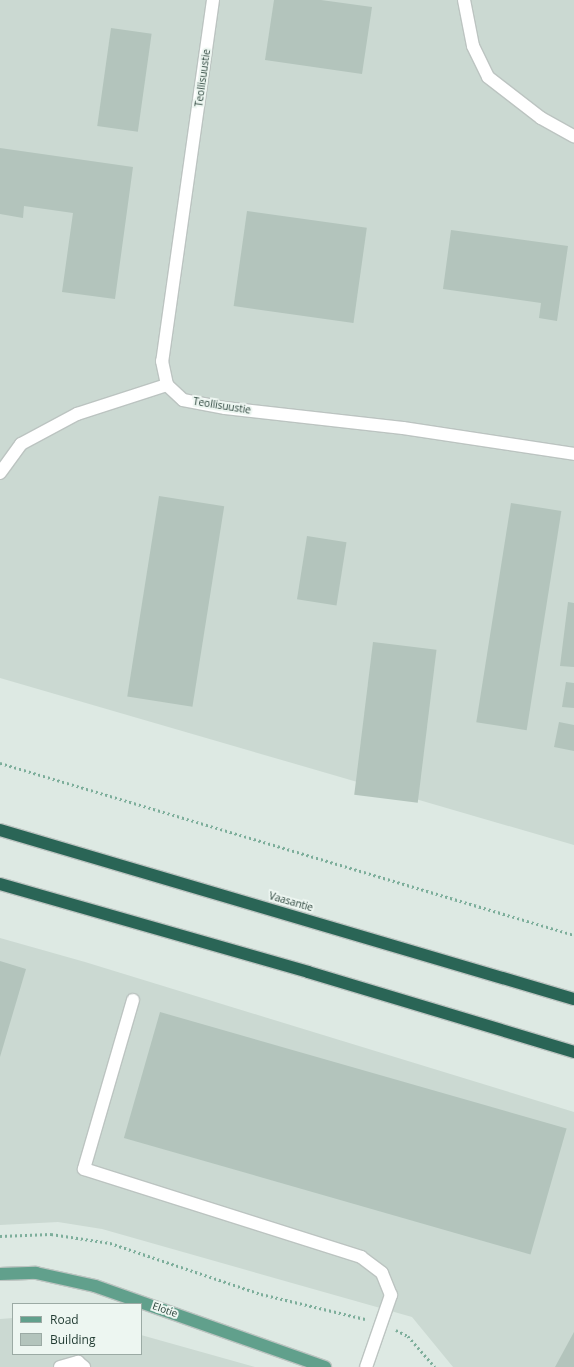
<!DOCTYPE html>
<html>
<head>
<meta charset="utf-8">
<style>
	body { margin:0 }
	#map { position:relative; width:574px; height:1367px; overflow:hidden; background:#dde9e3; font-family:"Open Sans",sans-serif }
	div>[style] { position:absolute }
	.built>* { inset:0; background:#cbd9d2 }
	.building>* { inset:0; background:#b3c4bc; transform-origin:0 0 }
	.path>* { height:2.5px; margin-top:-1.25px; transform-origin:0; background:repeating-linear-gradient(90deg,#7dae9b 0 2px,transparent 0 5px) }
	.roads { filter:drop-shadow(1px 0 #bcc4c1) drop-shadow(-1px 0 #bcc4c1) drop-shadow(0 1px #bcc4c1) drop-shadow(0 -1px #bcc4c1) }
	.minor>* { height:12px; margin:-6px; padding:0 6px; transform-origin:6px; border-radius:6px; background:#fff }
	.major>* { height:12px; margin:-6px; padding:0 6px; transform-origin:6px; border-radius:6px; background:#61a08c }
	.highway>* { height:12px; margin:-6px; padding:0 6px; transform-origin:6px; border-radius:6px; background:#2a6556 }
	span { translate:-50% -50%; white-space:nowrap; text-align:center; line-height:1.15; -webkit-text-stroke:4px #edf6f1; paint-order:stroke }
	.street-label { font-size:10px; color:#1f3930 }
	.legend { position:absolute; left:12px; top:1303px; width:130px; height:52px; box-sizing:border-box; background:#edf6f1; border:1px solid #9baaa4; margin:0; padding:5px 7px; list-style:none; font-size:12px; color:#1f3930 }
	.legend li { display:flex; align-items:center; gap:8px; height:20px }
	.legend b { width:20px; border:1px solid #9baaa4 }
</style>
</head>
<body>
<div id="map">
	<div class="built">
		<div style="clip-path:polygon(0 0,574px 0,574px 845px,0 678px)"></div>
		<div style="clip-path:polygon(0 938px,85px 962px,574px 1112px,574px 1367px,453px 1367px,412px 1317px,102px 1229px,58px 1222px,0 1225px)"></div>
		<div style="clip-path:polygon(13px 1318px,13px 1354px,141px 1354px,141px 1335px,255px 1367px,0 1367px,0 1319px)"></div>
	</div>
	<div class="building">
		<div style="clip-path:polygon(274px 0,321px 0,372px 7px,362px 74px,265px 60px)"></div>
		<div style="left:111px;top:28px;width:41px;height:99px;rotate:8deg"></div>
		<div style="clip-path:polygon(0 148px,133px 167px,115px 299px,62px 292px,73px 213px,24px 206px,23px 218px,0 214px)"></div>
		<div style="left:247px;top:211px;width:121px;height:96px;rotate:8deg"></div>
		<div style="clip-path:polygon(451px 230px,568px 246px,557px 321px,539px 318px,541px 303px,443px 289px)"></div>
		<div style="left:159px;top:496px;width:66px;height:203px;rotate:9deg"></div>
		<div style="left:511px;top:503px;width:51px;height:222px;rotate:9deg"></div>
		<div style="left:307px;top:536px;width:40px;height:64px;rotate:9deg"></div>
		<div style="clip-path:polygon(568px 602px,574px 603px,574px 667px,560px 666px)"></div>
		<div style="left:373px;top:642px;width:64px;height:154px;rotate:7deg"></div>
		<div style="clip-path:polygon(566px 682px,574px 683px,574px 708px,562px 707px)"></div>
		<div style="clip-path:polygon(559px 722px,574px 725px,574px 751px,554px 747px)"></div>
		<div style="clip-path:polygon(0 961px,26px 969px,0 1057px)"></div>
		<div style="left:160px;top:1012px;width:423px;height:131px;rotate:16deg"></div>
		<div style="clip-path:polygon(574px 1332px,574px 1367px,555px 1367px)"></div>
	</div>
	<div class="path">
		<div style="left:0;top:763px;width:599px;rotate:16.68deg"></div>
		<div style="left:0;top:1236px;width:51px;rotate:-2.2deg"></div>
		<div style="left:51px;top:1234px;width:60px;rotate:8.7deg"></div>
		<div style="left:110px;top:1243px;width:159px;rotate:18.7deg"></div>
		<div style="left:261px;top:1294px;width:107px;rotate:13.5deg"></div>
		<div style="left:396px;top:1330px;width:13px;rotate:27deg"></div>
		<div style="left:408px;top:1336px;width:41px;rotate:48.9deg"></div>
	</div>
	<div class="roads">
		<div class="minor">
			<div style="left:213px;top:0;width:365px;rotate:98deg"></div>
			<div style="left:162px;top:361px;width:25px;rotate:78deg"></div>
			<div style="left:167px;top:385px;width:22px;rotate:43deg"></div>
			<div style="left:183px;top:400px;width:43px;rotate:10.8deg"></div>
			<div style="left:225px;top:408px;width:179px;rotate:6.4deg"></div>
			<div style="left:403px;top:428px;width:173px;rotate:8.6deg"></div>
			<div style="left:464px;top:0;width:47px;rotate:78.9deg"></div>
			<div style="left:473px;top:46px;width:34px;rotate:64deg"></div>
			<div style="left:488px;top:77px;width:67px;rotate:37.7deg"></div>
			<div style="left:541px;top:118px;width:38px;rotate:29deg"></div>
			<div style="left:0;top:473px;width:36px;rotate:-54deg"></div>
			<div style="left:21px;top:444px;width:64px;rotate:-28.2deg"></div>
			<div style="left:77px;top:414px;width:95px;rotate:-17.9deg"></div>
			<div style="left:133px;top:1000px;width:176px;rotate:106.2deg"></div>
			<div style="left:84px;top:1169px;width:291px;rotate:17.6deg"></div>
			<div style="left:361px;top:1257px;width:26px;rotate:37deg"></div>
			<div style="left:382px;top:1273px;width:24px;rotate:68deg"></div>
			<div style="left:391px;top:1295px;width:76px;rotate:109.1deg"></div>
			<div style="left:60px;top:1367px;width:19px;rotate:-16deg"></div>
			<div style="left:78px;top:1362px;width:8px;rotate:40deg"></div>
		</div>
		<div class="major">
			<div style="left:0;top:1274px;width:36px;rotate:-2deg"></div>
			<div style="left:36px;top:1273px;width:60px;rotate:12.4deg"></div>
			<div style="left:95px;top:1286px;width:244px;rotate:19.4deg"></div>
		</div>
		<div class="highway">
			<div style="left:0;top:830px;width:598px;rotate:16.41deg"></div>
			<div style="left:0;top:884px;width:320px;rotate:15.9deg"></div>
			<div style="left:308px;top:972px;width:278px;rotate:16.7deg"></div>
		</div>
	</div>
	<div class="street-label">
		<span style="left:203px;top:78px;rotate:-82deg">Teollisuustie</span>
		<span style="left:222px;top:406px;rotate:9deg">Teollisuustie</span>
		<span style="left:291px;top:902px;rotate:16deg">Vaasantie</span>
		<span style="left:165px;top:1310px;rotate:19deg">Elotie</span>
	</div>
	<ul class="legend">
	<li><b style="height:5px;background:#61a08c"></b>Road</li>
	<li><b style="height:11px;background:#b3c4bc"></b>Building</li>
	</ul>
</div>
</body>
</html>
